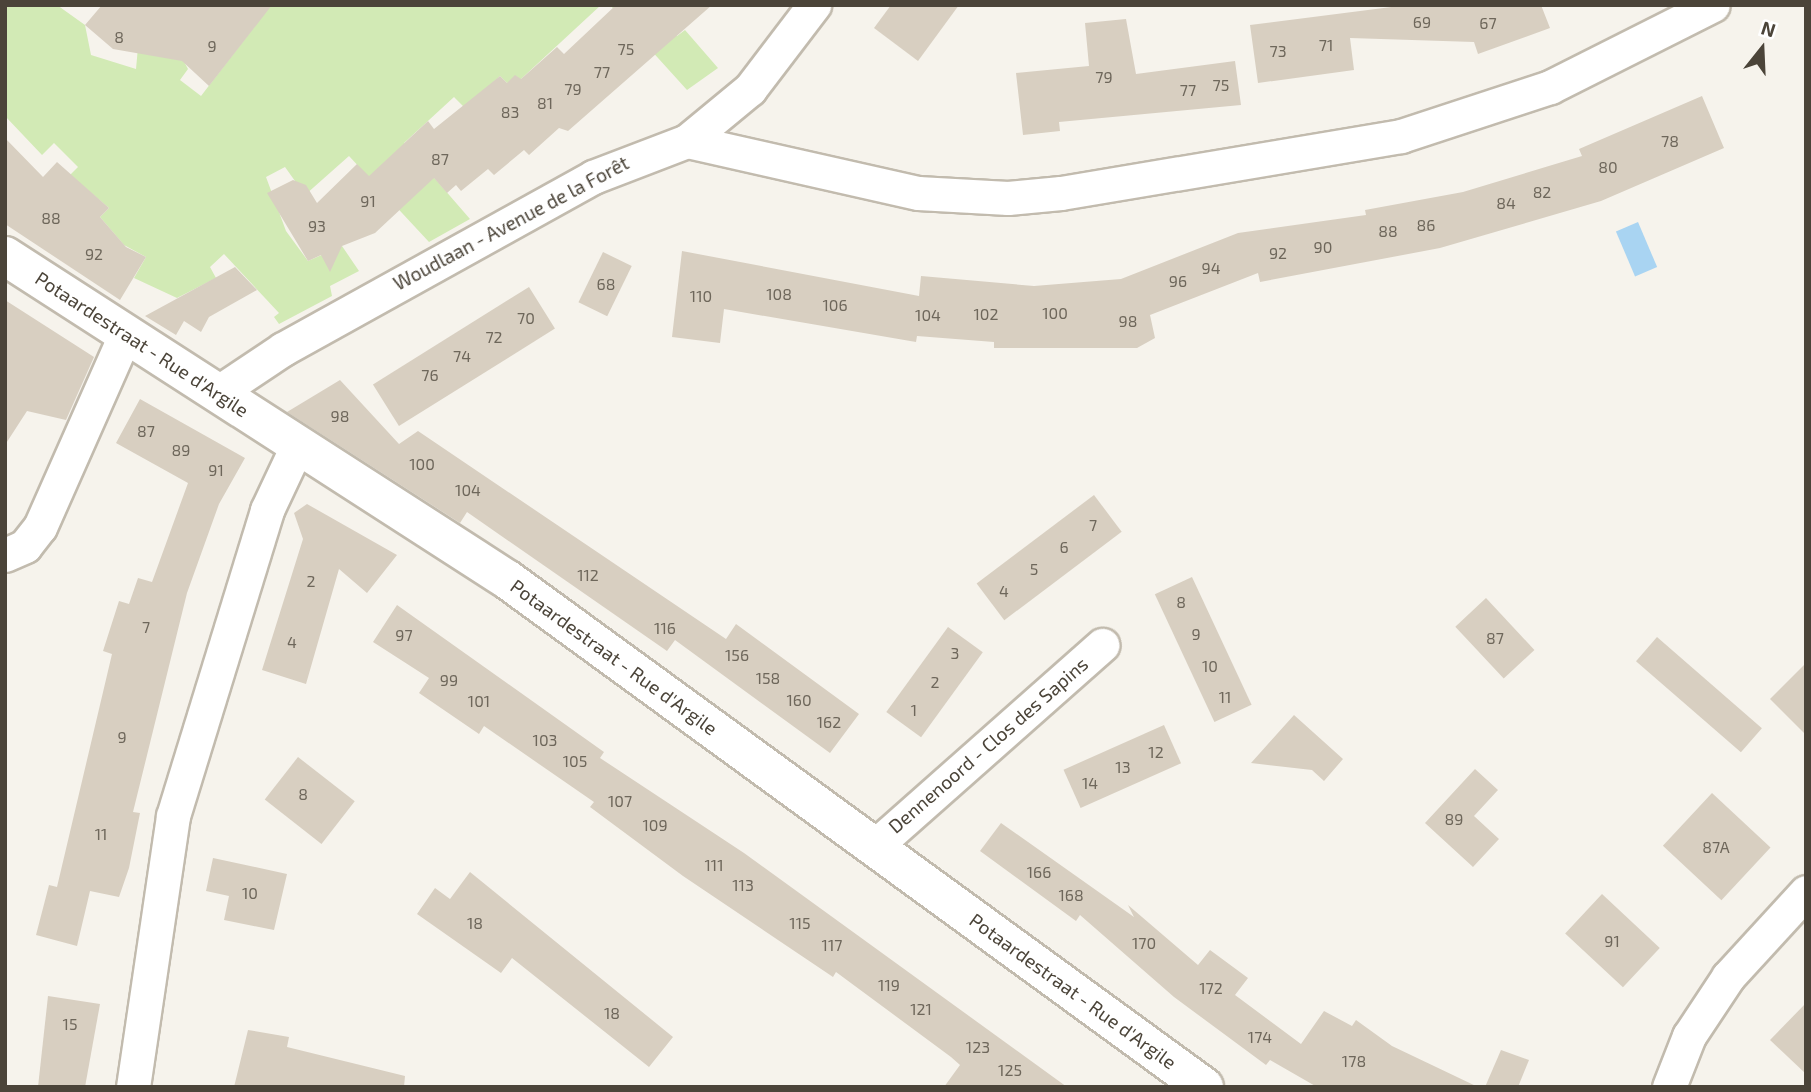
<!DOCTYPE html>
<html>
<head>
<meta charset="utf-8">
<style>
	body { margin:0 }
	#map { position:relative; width:1811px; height:1092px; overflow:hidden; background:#f6f3ec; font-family:"Exo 2",sans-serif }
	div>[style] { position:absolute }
	.green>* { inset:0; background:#d2eab5 }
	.water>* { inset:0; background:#a9d4f2; transform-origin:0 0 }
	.building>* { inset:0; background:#d8cfc1; transform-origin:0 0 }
	.roads { filter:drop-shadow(2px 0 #c2bbae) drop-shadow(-2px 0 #c2bbae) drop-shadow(0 2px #c2bbae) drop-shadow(0 -2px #c2bbae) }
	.minor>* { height:33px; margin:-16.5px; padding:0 16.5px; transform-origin:16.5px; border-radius:16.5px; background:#fff }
	.tertiary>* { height:38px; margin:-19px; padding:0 19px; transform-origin:19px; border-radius:19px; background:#fff }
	span { translate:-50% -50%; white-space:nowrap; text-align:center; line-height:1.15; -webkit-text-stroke:6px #fff; paint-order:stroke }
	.number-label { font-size:16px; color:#6e675b }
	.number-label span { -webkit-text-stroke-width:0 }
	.street-label { font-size:19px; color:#4b4439 }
	.frame { position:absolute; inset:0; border:7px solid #4b4439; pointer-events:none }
	.north { position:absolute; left:1727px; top:14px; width:70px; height:70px; -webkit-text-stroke:5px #fff; paint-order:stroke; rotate:18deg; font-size:19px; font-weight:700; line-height:28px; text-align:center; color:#4b4439 }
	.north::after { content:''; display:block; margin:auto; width:24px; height:32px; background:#4b4439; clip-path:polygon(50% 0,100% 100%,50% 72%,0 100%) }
</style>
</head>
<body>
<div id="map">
	<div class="green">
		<div style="clip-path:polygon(5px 5px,57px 5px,85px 25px,91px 55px,136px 69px,141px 14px,182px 58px,188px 69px,180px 80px,201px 96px,271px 5px,601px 5px,521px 79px,507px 83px,500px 76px,465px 108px,454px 97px,404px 143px,470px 219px,429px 242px,349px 156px,305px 195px,285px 167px,266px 177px,286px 231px,308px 261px,342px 246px,359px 271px,330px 286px,332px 296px,279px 324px,274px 317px,279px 313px,224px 254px,210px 267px,216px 278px,177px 298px,134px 278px,146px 257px,124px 245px,100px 217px,109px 208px,70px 175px,78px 167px,54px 143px,42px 155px,5px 116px)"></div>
		<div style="clip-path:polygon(610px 5px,649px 5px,677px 36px,685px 30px,718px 68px,687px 90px)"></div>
	</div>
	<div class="water">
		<div style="left:1638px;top:222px;width:49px;height:24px;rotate:67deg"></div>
	</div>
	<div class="building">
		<div style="clip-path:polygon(102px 5px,272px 5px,209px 86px,182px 61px,113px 49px,85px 25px)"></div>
		<div style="clip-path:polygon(616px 5px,712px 5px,568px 131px,559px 128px,529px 155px,524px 150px,494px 175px,488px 169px,461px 191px,456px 185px,447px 193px,434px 178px,375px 233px,342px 246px,330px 272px,321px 255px,308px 261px,267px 193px,293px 180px,306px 185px,317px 203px,357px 164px,369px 176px,428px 121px,434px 129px,500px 76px,507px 83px,515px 75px,521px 79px,557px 47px,564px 54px)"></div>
		<div style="clip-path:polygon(891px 5px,959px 5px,918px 61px,874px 28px)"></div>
		<div style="clip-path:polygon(1407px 5px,1541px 5px,1550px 28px,1478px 54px,1474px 42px,1350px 38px,1354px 70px,1258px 83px,1250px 25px)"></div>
		<div style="clip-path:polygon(1126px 19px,1136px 74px,1235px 61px,1241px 105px,1059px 122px,1060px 131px,1023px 135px,1016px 73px,1089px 66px,1085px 23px)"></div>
		<div style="clip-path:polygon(1702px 96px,1724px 148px,1601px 201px,1440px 248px,1260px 282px,1258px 273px,1150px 315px,1155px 338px,1137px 348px,994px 348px,994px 342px,917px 336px,916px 342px,724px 309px,720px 343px,672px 337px,682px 251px,919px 296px,921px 276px,1034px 286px,1121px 279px,1238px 233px,1366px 215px,1365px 210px,1463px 192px,1582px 156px,1579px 149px)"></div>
		<div style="clip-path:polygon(5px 138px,43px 177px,57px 162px,109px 208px,100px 217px,126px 247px,146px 257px,120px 300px,5px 224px)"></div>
		<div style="left:603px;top:252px;width:32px;height:56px;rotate:26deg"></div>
		<div style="clip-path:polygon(235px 267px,257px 290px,209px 317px,201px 332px,184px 321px,176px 335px,145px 316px)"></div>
		<div style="left:529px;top:287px;width:49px;height:184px;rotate:58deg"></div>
		<div style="clip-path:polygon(5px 300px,94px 357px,66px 420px,27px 411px,5px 445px)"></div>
		<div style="clip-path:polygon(340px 380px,399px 444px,418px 431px,726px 639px,736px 624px,859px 714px,830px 753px,675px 640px,667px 651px,467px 512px,460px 523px,287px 412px)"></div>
		<div style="clip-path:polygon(140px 399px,245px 458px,219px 504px,187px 593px,133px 812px,140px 813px,129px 868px,119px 897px,90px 891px,77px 946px,36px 935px,49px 885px,57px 887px,112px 654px,103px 651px,119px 601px,129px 604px,138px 578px,152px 582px,188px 483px,116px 443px)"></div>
		<div style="left:1094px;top:495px;width:46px;height:147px;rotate:53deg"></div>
		<div style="clip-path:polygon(307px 504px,397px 555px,367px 593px,339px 569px,306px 684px,262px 670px,303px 539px,294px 513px)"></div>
		<div style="left:1192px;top:577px;width:141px;height:41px;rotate:65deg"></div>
		<div style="left:1486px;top:598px;width:71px;height:42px;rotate:47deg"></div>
		<div style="clip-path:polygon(397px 605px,604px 752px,600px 758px,744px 853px,1067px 1087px,944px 1087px,960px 1065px,951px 1057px,836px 972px,833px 977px,683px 876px,590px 807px,594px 802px,484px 726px,479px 734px,419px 693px,429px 678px,373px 642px)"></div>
		<div style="left:948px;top:627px;width:43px;height:105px;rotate:36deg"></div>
		<div style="left:1657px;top:637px;width:139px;height:32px;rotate:41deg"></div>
		<div style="clip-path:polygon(1806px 663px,1806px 735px,1770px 699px)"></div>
		<div style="clip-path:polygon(1294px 715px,1343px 759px,1324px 781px,1312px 770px,1251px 763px)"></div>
		<div style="left:1164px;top:725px;width:42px;height:110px;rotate:66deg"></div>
		<div style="left:298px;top:757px;width:72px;height:54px;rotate:38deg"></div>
		<div style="clip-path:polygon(1475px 769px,1498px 790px,1474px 816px,1499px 839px,1473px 867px,1425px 823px)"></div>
		<div style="left:1712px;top:793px;width:80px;height:72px;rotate:43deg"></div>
		<div style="clip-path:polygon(1001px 823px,1134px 917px,1128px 905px,1198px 965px,1210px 950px,1248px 978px,1235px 995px,1301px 1044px,1324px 1011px,1352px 1026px,1356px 1020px,1392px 1046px,1478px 1087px,1317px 1087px,1270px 1060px,1266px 1065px,1174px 997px,1080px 915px,1076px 921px,980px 851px)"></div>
		<div style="clip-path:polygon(213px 858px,287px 874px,274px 930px,224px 920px,229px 896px,206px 891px)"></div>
		<div style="clip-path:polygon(470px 872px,673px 1037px,649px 1067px,512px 958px,501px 973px,417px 914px,435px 888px,450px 899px)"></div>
		<div style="left:1602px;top:894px;width:79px;height:54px;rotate:43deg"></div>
		<div style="clip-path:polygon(48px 996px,100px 1004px,85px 1087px,38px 1087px)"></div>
		<div style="clip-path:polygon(1806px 1003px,1806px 1074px,1770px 1040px)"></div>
		<div style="clip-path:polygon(248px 1030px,289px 1037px,287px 1047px,405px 1076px,404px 1087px,234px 1087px)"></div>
		<div style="clip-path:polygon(1501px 1050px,1529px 1060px,1518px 1087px,1485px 1087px)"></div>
	</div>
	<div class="roads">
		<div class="minor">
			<div style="left:687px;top:141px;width:237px;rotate:12.7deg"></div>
			<div style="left:918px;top:193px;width:90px;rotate:3.2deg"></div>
			<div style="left:1008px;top:198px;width:53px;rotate:-5.4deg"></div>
			<div style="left:1061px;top:193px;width:345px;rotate:-9.5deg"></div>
			<div style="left:1401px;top:136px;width:157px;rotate:-18.2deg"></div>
			<div style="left:1550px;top:87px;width:182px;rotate:-26.7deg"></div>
			<div style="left:217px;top:393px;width:79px;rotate:-33.7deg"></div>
			<div style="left:283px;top:349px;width:355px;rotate:-29deg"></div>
			<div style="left:593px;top:177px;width:101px;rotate:-21deg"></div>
			<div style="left:687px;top:141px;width:82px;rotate:-39.5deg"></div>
			<div style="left:750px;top:89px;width:106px;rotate:-52.7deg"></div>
			<div style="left:5px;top:555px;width:22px;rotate:-24deg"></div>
			<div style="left:25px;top:546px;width:24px;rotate:-52deg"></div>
			<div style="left:40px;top:527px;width:212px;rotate:-66.1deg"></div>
			<div style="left:874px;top:847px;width:305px;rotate:-41.5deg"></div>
			<div style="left:133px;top:1087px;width:274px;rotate:-81.6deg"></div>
			<div style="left:173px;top:816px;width:320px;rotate:-72.9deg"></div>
			<div style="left:267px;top:510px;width:73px;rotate:-64.8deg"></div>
			<div style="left:1669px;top:1087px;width:55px;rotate:-68.6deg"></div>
			<div style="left:1689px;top:1036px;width:71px;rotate:-56.5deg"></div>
			<div style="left:1728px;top:977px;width:115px;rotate:-47.5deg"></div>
		</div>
		<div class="tertiary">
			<div style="left:5px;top:256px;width:598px;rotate:32.79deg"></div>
			<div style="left:508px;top:580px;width:861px;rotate:36.07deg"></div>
		</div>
	</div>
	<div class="number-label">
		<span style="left:1422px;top:22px">69</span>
		<span style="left:1488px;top:23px">67</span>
		<span style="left:119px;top:37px">8</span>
		<span style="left:1326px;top:45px">71</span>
		<span style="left:212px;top:46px">9</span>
		<span style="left:626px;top:49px">75</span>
		<span style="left:1278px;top:51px">73</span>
		<span style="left:602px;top:72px">77</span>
		<span style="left:1104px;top:77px">79</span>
		<span style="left:1221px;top:85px">75</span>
		<span style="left:573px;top:89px">79</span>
		<span style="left:1188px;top:90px">77</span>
		<span style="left:545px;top:103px">81</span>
		<span style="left:510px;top:112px">83</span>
		<span style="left:1670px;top:141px">78</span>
		<span style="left:440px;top:159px">87</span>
		<span style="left:1608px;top:167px">80</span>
		<span style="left:1542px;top:192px">82</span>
		<span style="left:368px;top:201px">91</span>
		<span style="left:1506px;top:203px">84</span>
		<span style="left:51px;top:218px">88</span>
		<span style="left:1426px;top:225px">86</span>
		<span style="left:317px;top:226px">93</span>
		<span style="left:1388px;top:231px">88</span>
		<span style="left:1323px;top:247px">90</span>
		<span style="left:1278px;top:253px">92</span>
		<span style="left:94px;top:254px">92</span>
		<span style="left:1211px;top:268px">94</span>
		<span style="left:1178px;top:281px">96</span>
		<span style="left:606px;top:284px">68</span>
		<span style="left:779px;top:294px">108</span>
		<span style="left:701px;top:296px">110</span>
		<span style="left:835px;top:305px">106</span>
		<span style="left:1055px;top:313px">100</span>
		<span style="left:986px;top:314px">102</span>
		<span style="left:928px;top:315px">104</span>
		<span style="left:526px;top:318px">70</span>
		<span style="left:1128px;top:321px">98</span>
		<span style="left:494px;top:337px">72</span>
		<span style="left:462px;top:356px">74</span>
		<span style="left:430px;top:375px">76</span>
		<span style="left:340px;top:416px">98</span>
		<span style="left:146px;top:431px">87</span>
		<span style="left:181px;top:450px">89</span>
		<span style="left:422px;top:464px">100</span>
		<span style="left:216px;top:470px">91</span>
		<span style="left:468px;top:490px">104</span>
		<span style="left:1093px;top:525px">7</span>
		<span style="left:1064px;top:547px">6</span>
		<span style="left:1034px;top:569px">5</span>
		<span style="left:588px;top:575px">112</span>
		<span style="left:311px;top:581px">2</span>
		<span style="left:1004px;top:591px">4</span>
		<span style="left:1181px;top:602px">8</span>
		<span style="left:146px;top:627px">7</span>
		<span style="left:665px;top:628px">116</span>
		<span style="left:1196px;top:634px">9</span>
		<span style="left:404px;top:635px">97</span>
		<span style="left:1495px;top:638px">87</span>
		<span style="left:292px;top:642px">4</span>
		<span style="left:955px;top:653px">3</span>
		<span style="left:737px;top:655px">156</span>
		<span style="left:1210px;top:666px">10</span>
		<span style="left:768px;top:678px">158</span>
		<span style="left:449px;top:680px">99</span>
		<span style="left:935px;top:682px">2</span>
		<span style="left:1225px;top:697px">11</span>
		<span style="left:799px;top:700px">160</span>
		<span style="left:479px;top:701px">101</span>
		<span style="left:914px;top:710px">1</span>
		<span style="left:829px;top:722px">162</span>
		<span style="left:122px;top:737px">9</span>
		<span style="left:545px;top:740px">103</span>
		<span style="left:1156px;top:752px">12</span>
		<span style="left:575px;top:761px">105</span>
		<span style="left:1123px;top:767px">13</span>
		<span style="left:1090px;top:783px">14</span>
		<span style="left:303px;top:794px">8</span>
		<span style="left:620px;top:801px">107</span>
		<span style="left:1454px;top:819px">89</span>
		<span style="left:655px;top:825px">109</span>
		<span style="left:101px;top:834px">11</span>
		<span style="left:1716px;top:847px">87A</span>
		<span style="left:714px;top:865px">111</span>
		<span style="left:1039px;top:872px">166</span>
		<span style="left:743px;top:885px">113</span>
		<span style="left:250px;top:893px">10</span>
		<span style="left:1071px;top:895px">168</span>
		<span style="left:475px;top:923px">18</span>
		<span style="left:800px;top:923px">115</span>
		<span style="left:1612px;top:941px">91</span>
		<span style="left:1144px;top:943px">170</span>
		<span style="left:832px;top:945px">117</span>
		<span style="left:889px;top:985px">119</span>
		<span style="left:1211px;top:988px">172</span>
		<span style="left:921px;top:1009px">121</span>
		<span style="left:612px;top:1013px">18</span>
		<span style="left:70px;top:1024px">15</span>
		<span style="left:1260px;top:1037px">174</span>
		<span style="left:978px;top:1047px">123</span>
		<span style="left:1354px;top:1061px">178</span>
		<span style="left:1010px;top:1070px">125</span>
	</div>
	<div class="street-label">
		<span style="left:511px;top:223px;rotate:-28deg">Woudlaan - Avenue de la Forêt</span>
		<span style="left:142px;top:344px;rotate:33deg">Potaardestraat - Rue d'Argile</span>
		<span style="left:614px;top:657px;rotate:36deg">Potaardestraat - Rue d'Argile</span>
		<span style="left:988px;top:745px;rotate:-41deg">Dennenoord - Clos des Sapins</span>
		<span style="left:1073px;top:991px;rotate:36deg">Potaardestraat - Rue d'Argile</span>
	</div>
	<div class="frame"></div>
	<div class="north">N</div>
</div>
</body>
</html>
